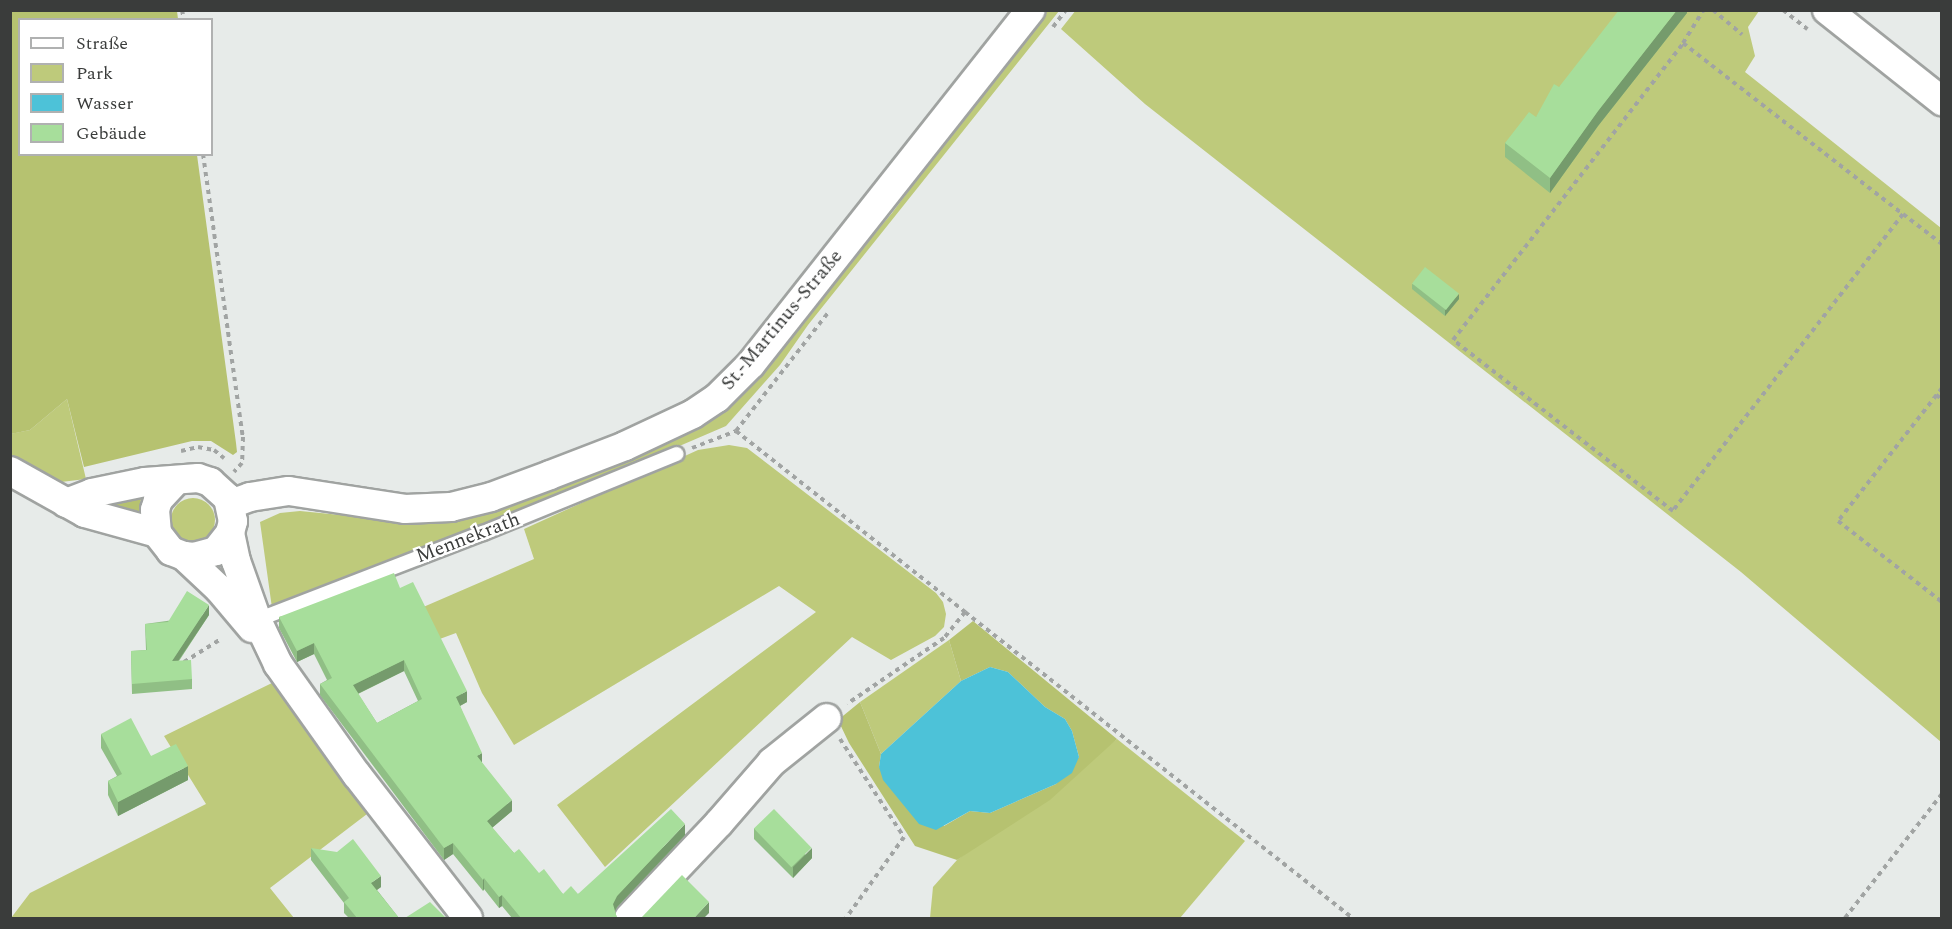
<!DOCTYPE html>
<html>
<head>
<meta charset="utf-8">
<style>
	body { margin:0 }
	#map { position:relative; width:1952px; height:929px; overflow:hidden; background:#e7ebe9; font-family:Spectral,serif }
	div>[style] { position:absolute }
	.green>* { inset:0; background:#beca7b }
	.round { border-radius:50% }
	.forest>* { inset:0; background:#b6c270 }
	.water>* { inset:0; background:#4dc2d8 }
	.path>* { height:4px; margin-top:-2px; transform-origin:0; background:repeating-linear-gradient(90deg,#a1a4a3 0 4.5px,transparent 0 9px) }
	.roads { filter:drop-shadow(2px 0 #a0a3a1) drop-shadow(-2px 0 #a0a3a1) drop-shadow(0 2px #a0a3a1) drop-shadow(0 -2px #a0a3a1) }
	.lane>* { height:14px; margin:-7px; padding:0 7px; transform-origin:7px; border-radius:7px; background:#fff }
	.street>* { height:28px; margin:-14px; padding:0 14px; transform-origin:14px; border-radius:14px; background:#fff }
	.wall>* { inset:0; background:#90bf85 }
	.shaded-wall>* { inset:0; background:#759b6c }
	.building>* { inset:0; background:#a7de9b; transform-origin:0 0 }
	span { translate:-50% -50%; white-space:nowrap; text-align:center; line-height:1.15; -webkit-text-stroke:4.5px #fff; paint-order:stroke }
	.street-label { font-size:20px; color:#3a3c3b }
	.frame { position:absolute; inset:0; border:12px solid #3a3c3b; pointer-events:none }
	.legend { position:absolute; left:18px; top:18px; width:195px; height:138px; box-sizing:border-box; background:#fff; border:2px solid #b0b1b1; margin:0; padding:8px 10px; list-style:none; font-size:18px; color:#3a3c3b }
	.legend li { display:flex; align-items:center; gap:12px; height:30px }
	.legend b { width:30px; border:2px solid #b0b1b1 }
</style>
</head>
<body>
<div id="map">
	<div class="green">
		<div style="clip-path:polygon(1076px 10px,1759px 11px,1748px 27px,1755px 56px,1745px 72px,1941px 228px,1941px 742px,1741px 572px,1145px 104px,1061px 29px)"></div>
		<div style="clip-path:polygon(1042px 11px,1059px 11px,808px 325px,780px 365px,726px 426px,577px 490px,272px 608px,260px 522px,280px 513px,300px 511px,401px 521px,587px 473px,790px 333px,892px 213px)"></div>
		<div style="clip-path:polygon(67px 399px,86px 479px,61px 482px,50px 479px,11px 459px,10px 434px,30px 430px)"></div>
		<div style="clip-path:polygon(729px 445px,747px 448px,936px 593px,943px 602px,946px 614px,944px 627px,935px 636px,891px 660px,852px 637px,605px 867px,557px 805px,816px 612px,779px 586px,514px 745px,482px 693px,456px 633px,437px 640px,421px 608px,534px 559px,524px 529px,698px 450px)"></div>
		<div class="round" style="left:171px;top:498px;width:44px;height:44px"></div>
		<div style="clip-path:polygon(949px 640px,961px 681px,881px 754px,860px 702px)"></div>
		<div style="clip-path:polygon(272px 683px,367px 814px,270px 888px,294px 918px,11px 918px,30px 893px,206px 804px,164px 736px)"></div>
		<div style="clip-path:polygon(1117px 739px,1245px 841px,1180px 918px,930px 918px,933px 887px,957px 860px)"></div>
	</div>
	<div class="forest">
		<div style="clip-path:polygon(10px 11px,177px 11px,178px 19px,20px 20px,20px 154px,197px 155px,236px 443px,237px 452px,233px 455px,211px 441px,192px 441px,84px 467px,67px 399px,30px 430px,11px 434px)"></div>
		<div style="clip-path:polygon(139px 496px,141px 498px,139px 517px,98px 507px)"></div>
		<div style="clip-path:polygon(973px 621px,1117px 739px,1050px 800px,957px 860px,915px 846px,849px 743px,838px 720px,860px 702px,881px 754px,879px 767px,944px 826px,970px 811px,990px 813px,1056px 784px,1079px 757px,1072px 731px,1065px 719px,1045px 707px,1008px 672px,990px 667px,961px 681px,949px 640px)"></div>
	</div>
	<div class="water">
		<div style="clip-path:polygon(990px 667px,1008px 672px,1045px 707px,1065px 719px,1072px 731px,1079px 757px,1072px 773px,1056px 784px,990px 813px,970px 811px,936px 830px,919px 824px,883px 780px,879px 767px,881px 754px,961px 681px)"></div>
	</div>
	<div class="path">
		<div style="left:182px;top:10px;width:10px;rotate:79deg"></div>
		<div style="left:1713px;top:10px;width:38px;rotate:40deg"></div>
		<div style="left:1783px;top:10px;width:31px;rotate:38deg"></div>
		<div style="left:1053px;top:27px;width:21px;rotate:-53deg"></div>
		<div style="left:1683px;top:43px;width:279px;rotate:37.9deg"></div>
		<div style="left:1903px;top:214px;width:376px;rotate:127.8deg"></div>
		<div style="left:1673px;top:511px;width:279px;rotate:-142.1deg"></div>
		<div style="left:1453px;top:340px;width:376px;rotate:-52.2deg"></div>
		<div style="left:1683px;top:43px;width:39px;rotate:-58deg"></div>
		<div style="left:203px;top:154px;width:286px;rotate:82deg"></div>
		<div style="left:243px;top:437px;width:26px;rotate:92deg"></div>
		<div style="left:242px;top:463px;width:12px;rotate:132deg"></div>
		<div style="left:1903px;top:214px;width:49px;rotate:37.6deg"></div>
		<div style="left:1942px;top:388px;width:169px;rotate:128deg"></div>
		<div style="left:1838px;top:521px;width:132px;rotate:37.9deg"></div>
		<div style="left:1936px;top:395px;width:7px;rotate:34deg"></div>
		<div style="left:736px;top:431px;width:292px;rotate:38.3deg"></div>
		<div style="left:965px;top:612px;width:33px;rotate:129deg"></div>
		<div style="left:944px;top:638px;width:117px;rotate:145.8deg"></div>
		<div style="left:692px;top:448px;width:47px;rotate:-21.1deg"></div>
		<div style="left:736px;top:431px;width:150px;rotate:-52.1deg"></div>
		<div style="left:181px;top:451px;width:17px;rotate:-13deg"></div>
		<div style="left:198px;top:447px;width:16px;rotate:11deg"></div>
		<div style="left:214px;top:450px;width:13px;rotate:39deg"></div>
		<div style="left:965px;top:612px;width:494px;rotate:38.3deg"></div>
		<div style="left:184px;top:662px;width:44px;rotate:-31.9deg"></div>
		<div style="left:840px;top:739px;width:117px;rotate:56.9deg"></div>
		<div style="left:904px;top:837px;width:100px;rotate:125.6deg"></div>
		<div style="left:1845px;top:918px;width:157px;rotate:-52deg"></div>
	</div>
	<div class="roads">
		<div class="lane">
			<div style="left:257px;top:620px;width:242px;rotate:-21.1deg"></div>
			<div style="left:483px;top:533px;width:209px;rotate:-22.2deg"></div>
		</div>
		<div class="street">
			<div style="left:1827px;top:10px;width:147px;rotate:38.4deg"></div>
			<div style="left:10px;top:471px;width:86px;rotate:29.2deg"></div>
			<div style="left:85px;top:513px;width:75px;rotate:15.5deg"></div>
			<div style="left:66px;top:503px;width:28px;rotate:-21deg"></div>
			<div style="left:92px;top:493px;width:54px;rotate:-11.7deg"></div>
			<div style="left:145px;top:482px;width:53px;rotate:-4.3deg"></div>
			<div style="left:198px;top:478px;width:13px;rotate:18deg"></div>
			<div style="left:210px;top:482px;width:24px;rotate:42deg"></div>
			<div style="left:228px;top:498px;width:24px;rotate:78deg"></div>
			<div style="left:233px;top:521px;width:12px;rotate:104deg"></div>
			<div style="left:230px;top:533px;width:23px;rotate:128deg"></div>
			<div style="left:216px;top:551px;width:23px;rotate:165deg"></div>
			<div style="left:194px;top:557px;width:10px;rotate:-174deg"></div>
			<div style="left:184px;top:556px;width:14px;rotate:-159deg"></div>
			<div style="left:171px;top:551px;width:23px;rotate:-128deg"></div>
			<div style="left:157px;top:533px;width:23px;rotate:-95deg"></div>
			<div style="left:155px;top:510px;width:10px;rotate:-73deg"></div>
			<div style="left:158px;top:500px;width:25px;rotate:-47deg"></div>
			<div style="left:231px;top:504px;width:20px;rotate:-20deg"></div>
			<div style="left:250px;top:497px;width:39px;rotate:-9deg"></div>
			<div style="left:289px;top:491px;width:117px;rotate:8.8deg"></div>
			<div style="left:405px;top:509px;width:46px;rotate:-2.5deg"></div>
			<div style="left:451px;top:507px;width:41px;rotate:-14deg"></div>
			<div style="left:491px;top:497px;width:63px;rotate:-20.4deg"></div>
			<div style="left:550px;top:475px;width:80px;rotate:-21.1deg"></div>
			<div style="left:625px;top:446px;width:75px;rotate:-25.2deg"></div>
			<div style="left:693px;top:414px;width:29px;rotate:-34deg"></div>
			<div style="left:717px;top:398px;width:48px;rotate:-45deg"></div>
			<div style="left:751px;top:364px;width:451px;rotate:-51.7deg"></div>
			<div style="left:230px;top:533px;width:29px;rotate:78deg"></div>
			<div style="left:236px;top:561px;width:63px;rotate:70.4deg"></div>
			<div style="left:257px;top:620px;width:49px;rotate:64.5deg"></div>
			<div style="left:278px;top:664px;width:136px;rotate:54.6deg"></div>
			<div style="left:357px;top:775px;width:181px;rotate:52.2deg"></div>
			<div style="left:184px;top:556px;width:48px;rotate:43.3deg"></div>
			<div style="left:219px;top:589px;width:51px;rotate:49.8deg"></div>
			<div style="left:629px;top:918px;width:131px;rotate:-46.5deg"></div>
			<div style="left:719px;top:823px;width:81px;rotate:-49deg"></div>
			<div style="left:772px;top:762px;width:70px;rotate:-38.7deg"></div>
		</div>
	</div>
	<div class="wall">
		<div style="clip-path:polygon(1687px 10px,1687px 13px,1598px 126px,1550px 193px,1505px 157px,1505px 143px,1536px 117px,1559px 87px)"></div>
		<div style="clip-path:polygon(1412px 284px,1459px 299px,1445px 316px,1412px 289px)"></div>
		<div style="clip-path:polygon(evenodd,400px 588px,467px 702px,460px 706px,482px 763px,512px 811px,492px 828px,514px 853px,563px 894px,578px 894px,685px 835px,617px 907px,615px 911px,617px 918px,512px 918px,502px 906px,499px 908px,484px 889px,483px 891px,453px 854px,444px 860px,320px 695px,320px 684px,327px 680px,314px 654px,297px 662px,279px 628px,279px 617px,400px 588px,404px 671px,418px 701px,377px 723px,358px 694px,404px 671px)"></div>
		<div style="clip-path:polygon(209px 615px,179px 661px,192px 679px,192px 689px,132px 694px,131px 651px,146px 650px,145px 624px)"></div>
		<div style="clip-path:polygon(101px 734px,151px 756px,188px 780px,118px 816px,108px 795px,108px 781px,117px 776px,101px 748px)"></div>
		<div style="clip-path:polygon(754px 828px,812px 858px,793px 878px,754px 839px)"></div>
		<div style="clip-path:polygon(311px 848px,381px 887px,377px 890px,399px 918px,349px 918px,344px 913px,344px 903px,311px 860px)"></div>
	</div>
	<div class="shaded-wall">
		<div style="clip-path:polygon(1677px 10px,1687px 10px,1687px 13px,1598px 126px,1550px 193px,1550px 178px,1598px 111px)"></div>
		<div style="clip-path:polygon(1459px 294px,1459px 299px,1445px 316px,1445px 310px)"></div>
		<div style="clip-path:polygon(209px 605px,209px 615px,172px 670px,172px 661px)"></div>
		<div style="clip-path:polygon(314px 643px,314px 654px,297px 662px,297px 651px)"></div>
		<div style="clip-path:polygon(404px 660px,404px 671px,353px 696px,353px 685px)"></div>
		<div style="clip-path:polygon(467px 691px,467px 702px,456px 708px,456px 697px)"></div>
		<div style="clip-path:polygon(482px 753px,482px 764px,477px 756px)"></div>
		<div style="clip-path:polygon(188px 766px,188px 780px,118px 816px,118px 802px)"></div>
		<div style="clip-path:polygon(512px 800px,512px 811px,487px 832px,487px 821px)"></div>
		<div style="clip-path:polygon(685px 824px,685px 835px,617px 907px,613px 915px,613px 904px,617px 896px)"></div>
		<div style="clip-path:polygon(453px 843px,453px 854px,444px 860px,444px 848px)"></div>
		<div style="clip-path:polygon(812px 848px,812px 858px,793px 878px,793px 867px)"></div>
		<div style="clip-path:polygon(381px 876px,381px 887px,371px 894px,371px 883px)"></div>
		<div style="clip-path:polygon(484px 878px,484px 889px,483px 891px,483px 880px)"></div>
		<div style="clip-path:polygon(502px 895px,502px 906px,499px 908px,499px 897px)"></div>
		<div style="clip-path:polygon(709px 902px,709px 913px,704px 918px,694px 918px)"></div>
	</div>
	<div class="building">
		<div style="clip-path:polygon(1619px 10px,1677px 10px,1598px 111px,1550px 178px,1505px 143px,1529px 112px,1536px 117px,1554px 84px,1559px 87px)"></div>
		<div style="left:1425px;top:267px;width:43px;height:21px;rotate:38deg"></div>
		<div style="clip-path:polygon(evenodd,394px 573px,400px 588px,413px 582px,467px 691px,456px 697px,482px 753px,477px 756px,512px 800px,487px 821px,514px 853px,519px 849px,539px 873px,544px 869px,563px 894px,571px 886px,578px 894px,671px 809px,685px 824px,617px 896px,613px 904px,617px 918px,521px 918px,502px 895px,499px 897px,484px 878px,483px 880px,453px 843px,444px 848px,320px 684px,332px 678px,314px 643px,297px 651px,279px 617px,394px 573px,404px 660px,422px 699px,377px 723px,353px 685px,404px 660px)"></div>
		<div style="clip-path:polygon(187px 591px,209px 605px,172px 661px,191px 660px,192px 679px,132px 684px,131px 651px,147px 650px,145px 624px,168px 622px)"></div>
		<div style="clip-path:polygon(131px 718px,151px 756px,176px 744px,188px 766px,118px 802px,108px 781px,122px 774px,101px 734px)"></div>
		<div style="left:774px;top:809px;width:54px;height:28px;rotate:46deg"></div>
		<div style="clip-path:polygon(353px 839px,381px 876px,371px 883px,399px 918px,357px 918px,344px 902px,349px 898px,311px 848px,337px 852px)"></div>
		<div style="clip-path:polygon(682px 875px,709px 902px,694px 918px,641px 918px)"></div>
		<div style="clip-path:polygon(430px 902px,446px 918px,405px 918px)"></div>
	</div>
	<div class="street-label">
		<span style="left:782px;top:320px;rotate:-50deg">St.-Martinus-Straße</span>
		<span style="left:468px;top:538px;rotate:-21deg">Mennekrath</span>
	</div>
	<div class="frame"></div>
	<ul class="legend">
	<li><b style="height:8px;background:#fff"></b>Straße</li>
	<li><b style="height:16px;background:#beca7b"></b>Park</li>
	<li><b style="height:16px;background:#4dc2d8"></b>Wasser</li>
	<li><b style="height:16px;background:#a7de9b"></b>Gebäude</li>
	</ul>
</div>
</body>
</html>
